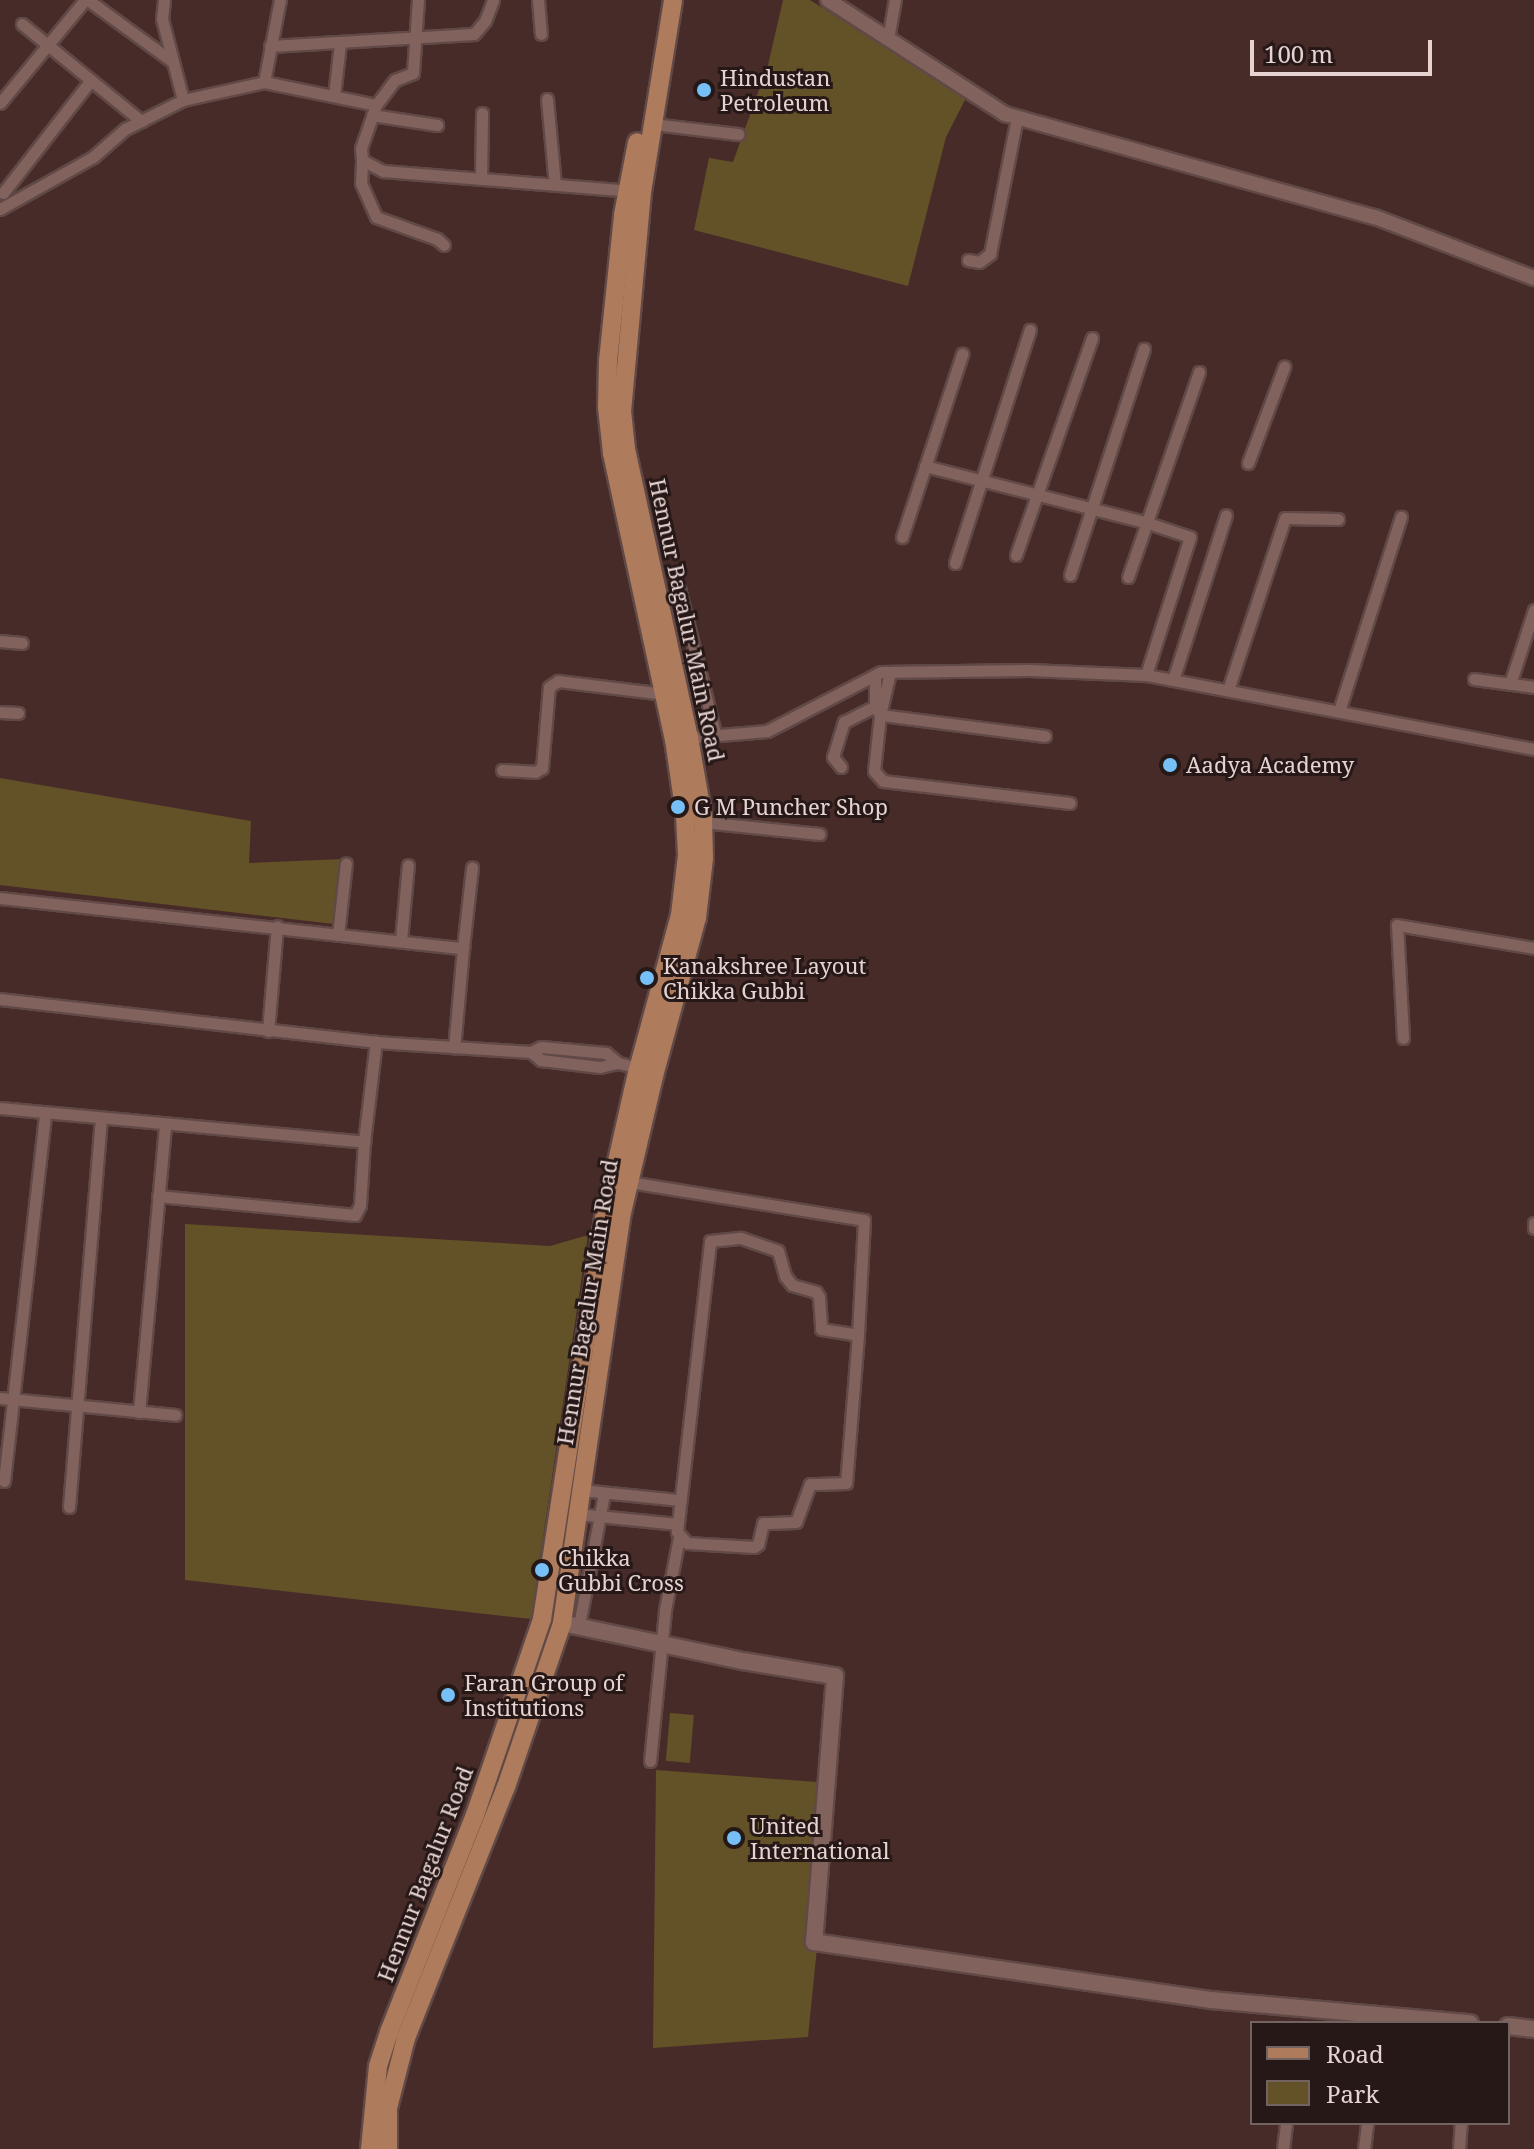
<!DOCTYPE html>
<html>
<head>
<meta charset="utf-8">
<style>
	body { margin:0 }
	#map { position:relative; width:1534px; height:2149px; overflow:hidden; background:#472b28; font-family:"Noto Serif",serif }
	div>[style] { position:absolute }
	.green>* { inset:0; background:#635128; transform-origin:0 0 }
	.roads { filter:drop-shadow(2px 0 #604946) drop-shadow(-2px 0 #604946) drop-shadow(0 2px #604946) drop-shadow(0 -2px #604946) }
	.minor>* { height:11px; margin:-5.5px; padding:0 5.5px; transform-origin:5.5px; border-radius:5.5px; background:#82625d }
	.tertiary>* { height:14px; margin:-7px; padding:0 7px; transform-origin:7px; border-radius:7px; background:#82625d }
	.secondary>* { height:16px; margin:-8px; padding:0 8px; transform-origin:8px; border-radius:8px; background:#82625d }
	.primary>* { height:18px; margin:-9px; padding:0 9px; transform-origin:9px; border-radius:9px; background:#ae7b5c }
	.dots>* { width:22px; height:22px; translate:-50% -50%; box-sizing:border-box; border:4px solid #251816; border-radius:50% }
	span { translate:-50% -50%; white-space:nowrap; text-align:center; line-height:1.15; -webkit-text-stroke:6px #251816; paint-order:stroke }
	.poi-label { font-size:22px; color:#e6d3d1 }
	.left { translate:0 -50%; text-align:left }
	.street-label { font-size:22px; color:#e6d3d1 }
	.legend { position:absolute; left:1250px; top:2021px; width:260px; height:104px; box-sizing:border-box; background:#251816; border:2px solid #726361; margin:0; padding:10px 14px; list-style:none; font-size:24px; color:#e6d3d1 }
	.legend li { display:flex; align-items:center; gap:16px; height:40px }
	.legend b { width:40px; border:2px solid #726361 }
	.scale { position:absolute; left:1250px; top:40px; width:182px; height:36px; box-sizing:border-box; border:4px solid #e6d3d1; border-top:0; padding-left:10px; font-size:24px; line-height:28px; white-space:nowrap; color:#e6d3d1; -webkit-text-stroke:6px #251816; paint-order:stroke }
</style>
</head>
<body>
<div id="map">
	<div class="green">
		<div style="clip-path:polygon(783px 0,810px 0,966px 98px,946px 137px,908px 286px,694px 230px,709px 158px,733px 162px,768px 65px)"></div>
		<div style="clip-path:polygon(0 778px,251px 821px,249px 863px,343px 859px,334px 924px,0 885px)"></div>
		<div style="clip-path:polygon(185px 1224px,550px 1246px,588px 1235px,531px 1619px,185px 1580px)"></div>
		<div style="left:670px;top:1713px;width:24px;height:48px;rotate:5deg"></div>
		<div style="clip-path:polygon(656px 1770px,817px 1782px,805px 1946px,817px 1948px,808px 2037px,653px 2048px)"></div>
	</div>
	<div class="roads">
		<div class="minor">
			<div style="left:88px;top:0;width:105px;rotate:36.1deg"></div>
			<div style="left:538px;top:0;width:34px;rotate:85deg"></div>
			<div style="left:22px;top:24px;width:154px;rotate:39.2deg"></div>
			<div style="left:888px;top:39px;width:40px;rotate:-80deg"></div>
			<div style="left:270px;top:46px;width:204px;rotate:-3.4deg"></div>
			<div style="left:474px;top:34px;width:17px;rotate:-50deg"></div>
			<div style="left:485px;top:21px;width:22px;rotate:-69deg"></div>
			<div style="left:264px;top:82px;width:84px;rotate:-79deg"></div>
			<div style="left:334px;top:96px;width:53px;rotate:-83.5deg"></div>
			<div style="left:547px;top:99px;width:86px;rotate:84.7deg"></div>
			<div style="left:183px;top:100px;width:83px;rotate:-12.5deg"></div>
			<div style="left:264px;top:82px;width:114px;rotate:11.6deg"></div>
			<div style="left:376px;top:105px;width:46px;rotate:109.2deg"></div>
			<div style="left:361px;top:148px;width:12px;rotate:85deg"></div>
			<div style="left:362px;top:160px;width:24px;rotate:28deg"></div>
			<div style="left:383px;top:171px;width:250px;rotate:4.6deg"></div>
			<div style="left:0;top:103px;width:134px;rotate:-50.5deg"></div>
			<div style="left:376px;top:105px;width:31px;rotate:-53deg"></div>
			<div style="left:395px;top:80px;width:19px;rotate:-21deg"></div>
			<div style="left:413px;top:73px;width:73px;rotate:-86.1deg"></div>
			<div style="left:372px;top:115px;width:66px;rotate:8.7deg"></div>
			<div style="left:653px;top:124px;width:86px;rotate:6.7deg"></div>
			<div style="left:362px;top:160px;width:23px;rotate:92deg"></div>
			<div style="left:361px;top:183px;width:37px;rotate:66deg"></div>
			<div style="left:376px;top:217px;width:65px;rotate:19.8deg"></div>
			<div style="left:437px;top:239px;width:9px;rotate:41deg"></div>
			<div style="left:481px;top:179px;width:66px;rotate:-89.1deg"></div>
			<div style="left:3px;top:193px;width:143px;rotate:-52.1deg"></div>
			<div style="left:0;top:209px;width:107px;rotate:-29.2deg"></div>
			<div style="left:93px;top:157px;width:43px;rotate:-41.2deg"></div>
			<div style="left:125px;top:129px;width:65px;rotate:-26.6deg"></div>
			<div style="left:183px;top:100px;width:84px;rotate:-104.5deg"></div>
			<div style="left:162px;top:19px;width:19px;rotate:-84deg"></div>
			<div style="left:968px;top:260px;width:11px;rotate:10deg"></div>
			<div style="left:979px;top:262px;width:14px;rotate:-36deg"></div>
			<div style="left:990px;top:254px;width:139px;rotate:-78.8deg"></div>
			<div style="left:1248px;top:463px;width:103px;rotate:-69.4deg"></div>
			<div style="left:925px;top:466px;width:230px;rotate:14.3deg"></div>
			<div style="left:1148px;top:523px;width:44px;rotate:18.4deg"></div>
			<div style="left:1190px;top:537px;width:145px;rotate:107.7deg"></div>
			<div style="left:902px;top:537px;width:193px;rotate:-71.8deg"></div>
			<div style="left:1016px;top:555px;width:230px;rotate:-70.7deg"></div>
			<div style="left:955px;top:563px;width:245px;rotate:-72.2deg"></div>
			<div style="left:1070px;top:575px;width:238px;rotate:-71.9deg"></div>
			<div style="left:1128px;top:577px;width:217px;rotate:-70.9deg"></div>
			<div style="left:679px;top:588px;width:150px;rotate:76.1deg"></div>
			<div style="left:0;top:641px;width:22px;rotate:5deg"></div>
			<div style="left:875px;top:675px;width:31px;rotate:90deg"></div>
			<div style="left:875px;top:706px;width:10px;rotate:61deg"></div>
			<div style="left:880px;top:715px;width:44px;rotate:-76.9deg"></div>
			<div style="left:1474px;top:679px;width:61px;rotate:7.6deg"></div>
			<div style="left:1173px;top:680px;width:173px;rotate:-72.2deg"></div>
			<div style="left:1510px;top:684px;width:78px;rotate:-72deg"></div>
			<div style="left:1228px;top:690px;width:181px;rotate:-71.7deg"></div>
			<div style="left:1285px;top:518px;width:53px;rotate:1.1deg"></div>
			<div style="left:1339px;top:711px;width:204px;rotate:-72.3deg"></div>
			<div style="left:0;top:712px;width:18px;rotate:3deg"></div>
			<div style="left:1045px;top:736px;width:166px;rotate:-172.7deg"></div>
			<div style="left:880px;top:715px;width:56px;rotate:96.1deg"></div>
			<div style="left:874px;top:771px;width:13px;rotate:48deg"></div>
			<div style="left:883px;top:781px;width:188px;rotate:6.7deg"></div>
			<div style="left:685px;top:738px;width:82px;rotate:-4.9deg"></div>
			<div style="left:767px;top:731px;width:128px;rotate:-27.4deg"></div>
			<div style="left:881px;top:672px;width:148px;rotate:-0.8deg"></div>
			<div style="left:1029px;top:670px;width:117px;rotate:2.4deg"></div>
			<div style="left:1146px;top:675px;width:395px;rotate:10.8deg"></div>
			<div style="left:841px;top:767px;width:13px;rotate:-129deg"></div>
			<div style="left:833px;top:757px;width:37px;rotate:-73deg"></div>
			<div style="left:844px;top:722px;width:35px;rotate:-27deg"></div>
			<div style="left:502px;top:770px;width:33px;rotate:3deg"></div>
			<div style="left:535px;top:772px;width:8px;rotate:-30deg"></div>
			<div style="left:542px;top:768px;width:81px;rotate:-85.1deg"></div>
			<div style="left:549px;top:687px;width:11px;rotate:-34deg"></div>
			<div style="left:558px;top:681px;width:107px;rotate:7deg"></div>
			<div style="left:703px;top:822px;width:117px;rotate:5.9deg"></div>
			<div style="left:0;top:898px;width:466px;rotate:6.2deg"></div>
			<div style="left:463px;top:948px;width:100px;rotate:95.1deg"></div>
			<div style="left:338px;top:935px;width:72px;rotate:-83.7deg"></div>
			<div style="left:401px;top:940px;width:75px;rotate:-84.7deg"></div>
			<div style="left:463px;top:948px;width:81px;rotate:-83.6deg"></div>
			<div style="left:0;top:999px;width:378px;rotate:6.5deg"></div>
			<div style="left:376px;top:1042px;width:155px;rotate:3.7deg"></div>
			<div style="left:268px;top:1031px;width:105px;rotate:-85.1deg"></div>
			<div style="left:1403px;top:1038px;width:113px;rotate:-93deg"></div>
			<div style="left:1397px;top:925px;width:139px;rotate:9.5deg"></div>
			<div style="left:618px;top:1063px;width:16px;rotate:-140deg"></div>
			<div style="left:606px;top:1053px;width:65px;rotate:-174.7deg"></div>
			<div style="left:541px;top:1047px;width:11px;rotate:153deg"></div>
			<div style="left:531px;top:1052px;width:13px;rotate:39deg"></div>
			<div style="left:541px;top:1060px;width:59px;rotate:6.8deg"></div>
			<div style="left:600px;top:1067px;width:18px;rotate:-13deg"></div>
			<div style="left:618px;top:1063px;width:26px;rotate:13deg"></div>
			<div style="left:0;top:1108px;width:366px;rotate:5.3deg"></div>
			<div style="left:364px;top:1142px;width:101px;rotate:-83.2deg"></div>
			<div style="left:629px;top:1182px;width:238px;rotate:9.2deg"></div>
			<div style="left:864px;top:1220px;width:115px;rotate:93deg"></div>
			<div style="left:858px;top:1335px;width:148px;rotate:94.6deg"></div>
			<div style="left:846px;top:1483px;width:36px;rotate:178deg"></div>
			<div style="left:810px;top:1484px;width:40px;rotate:110.2deg"></div>
			<div style="left:796px;top:1522px;width:33px;rotate:178deg"></div>
			<div style="left:763px;top:1523px;width:22px;rotate:103deg"></div>
			<div style="left:758px;top:1544px;width:5px;rotate:143deg"></div>
			<div style="left:754px;top:1547px;width:67px;rotate:-176.6deg"></div>
			<div style="left:687px;top:1543px;width:15px;rotate:-132deg"></div>
			<div style="left:677px;top:1532px;width:293px;rotate:-83.5deg"></div>
			<div style="left:710px;top:1241px;width:31px;rotate:-6deg"></div>
			<div style="left:741px;top:1238px;width:39px;rotate:19deg"></div>
			<div style="left:778px;top:1251px;width:26px;rotate:74deg"></div>
			<div style="left:785px;top:1276px;width:11px;rotate:52deg"></div>
			<div style="left:792px;top:1285px;width:25px;rotate:16deg"></div>
			<div style="left:816px;top:1292px;width:6px;rotate:59deg"></div>
			<div style="left:819px;top:1297px;width:32px;rotate:86deg"></div>
			<div style="left:821px;top:1329px;width:37px;rotate:9deg"></div>
			<div style="left:158px;top:1196px;width:198px;rotate:5.5deg"></div>
			<div style="left:355px;top:1215px;width:11px;rotate:-63deg"></div>
			<div style="left:360px;top:1205px;width:63px;rotate:-86.4deg"></div>
			<div style="left:1534px;top:1223px;width:5px;rotate:90deg"></div>
			<div style="left:0;top:1398px;width:176px;rotate:5.5deg"></div>
			<div style="left:139px;top:1412px;width:288px;rotate:-84.8deg"></div>
			<div style="left:4px;top:1481px;width:370px;rotate:-83.6deg"></div>
			<div style="left:581px;top:1490px;width:100px;rotate:5.8deg"></div>
			<div style="left:69px;top:1507px;width:389px;rotate:-85.3deg"></div>
			<div style="left:578px;top:1514px;width:100px;rotate:5.7deg"></div>
			<div style="left:579px;top:1625px;width:133px;rotate:-79.2deg"></div>
			<div style="left:650px;top:1761px;width:152px;rotate:-84.3deg"></div>
			<div style="left:665px;top:1610px;width:74px;rotate:-79.1deg"></div>
			<div style="left:1283px;top:2149px;width:26px;rotate:-83deg"></div>
			<div style="left:1364px;top:2149px;width:26px;rotate:-83deg"></div>
			<div style="left:1459px;top:2149px;width:26px;rotate:-86deg"></div>
		</div>
		<div class="tertiary">
			<div style="left:828px;top:0;width:211px;rotate:32.8deg"></div>
			<div style="left:1005px;top:114px;width:384px;rotate:15.6deg"></div>
			<div style="left:1375px;top:217px;width:170px;rotate:21deg"></div>
		</div>
		<div class="secondary">
			<div style="left:562px;top:1623px;width:185px;rotate:11.9deg"></div>
			<div style="left:743px;top:1661px;width:93px;rotate:9.3deg"></div>
			<div style="left:835px;top:1676px;width:267px;rotate:94.5deg"></div>
			<div style="left:814px;top:1942px;width:401px;rotate:8.3deg"></div>
			<div style="left:1211px;top:2000px;width:260px;rotate:5.1deg"></div>
			<div style="left:1508px;top:2026px;width:26px;rotate:7deg"></div>
		</div>
		<div class="primary">
			<div style="left:370px;top:2149px;width:83px;rotate:-84.5deg"></div>
			<div style="left:378px;top:2066px;width:36px;rotate:-72deg"></div>
			<div style="left:389px;top:2032px;width:233px;rotate:-68.4deg"></div>
			<div style="left:475px;top:1815px;width:207px;rotate:-71.1deg"></div>
			<div style="left:542px;top:1619px;width:405px;rotate:-81.2deg"></div>
			<div style="left:604px;top:1219px;width:150px;rotate:-77.3deg"></div>
			<div style="left:637px;top:1073px;width:164px;rotate:-74.8deg"></div>
			<div style="left:680px;top:915px;width:60px;rotate:-83.3deg"></div>
			<div style="left:687px;top:855px;width:40px;rotate:-92.9deg"></div>
			<div style="left:685px;top:815px;width:76px;rotate:-98.3deg"></div>
			<div style="left:674px;top:740px;width:294px;rotate:-102.2deg"></div>
			<div style="left:612px;top:453px;width:46px;rotate:-96.2deg"></div>
			<div style="left:607px;top:407px;width:46px;rotate:-88.8deg"></div>
			<div style="left:608px;top:361px;width:147px;rotate:-84.1deg"></div>
			<div style="left:623px;top:215px;width:74px;rotate:-79.1deg"></div>
			<div style="left:388px;top:2149px;width:41px;rotate:-90deg"></div>
			<div style="left:388px;top:2108px;width:72px;rotate:-75.6deg"></div>
			<div style="left:406px;top:2038px;width:270px;rotate:-68.3deg"></div>
			<div style="left:506px;top:1787px;width:173px;rotate:-71.1deg"></div>
			<div style="left:562px;top:1623px;width:410px;rotate:-81.7deg"></div>
			<div style="left:621px;top:1217px;width:145px;rotate:-76.8deg"></div>
			<div style="left:654px;top:1076px;width:164px;rotate:-74.8deg"></div>
			<div style="left:697px;top:918px;width:60px;rotate:-83.3deg"></div>
			<div style="left:704px;top:858px;width:41px;rotate:-91.4deg"></div>
			<div style="left:703px;top:817px;width:80px;rotate:-100deg"></div>
			<div style="left:689px;top:738px;width:296px;rotate:-102.3deg"></div>
			<div style="left:626px;top:449px;width:37px;rotate:-96deg"></div>
			<div style="left:622px;top:412px;width:221px;rotate:-84.8deg"></div>
			<div style="left:642px;top:192px;width:194px;rotate:-80.8deg"></div>
		</div>
	</div>
	<div class="dots">
		<div style="left:704px;top:90px;background:#77c0f7"></div>
		<div style="left:1170px;top:765px;background:#77c0f7"></div>
		<div style="left:678px;top:807px;background:#77c0f7"></div>
		<div style="left:647px;top:978px;background:#77c0f7"></div>
		<div style="left:542px;top:1570px;background:#77c0f7"></div>
		<div style="left:448px;top:1695px;background:#77c0f7"></div>
		<div style="left:734px;top:1838px;background:#77c0f7"></div>
	</div>
	<div class="poi-label">
		<span class="left" style="left:720px;top:90px">Hindustan<br>Petroleum</span>
		<span class="left" style="left:1186px;top:765px">Aadya Academy</span>
		<span class="left" style="left:694px;top:807px">G M Puncher Shop</span>
		<span class="left" style="left:663px;top:978px">Kanakshree Layout<br>Chikka Gubbi</span>
		<span class="left" style="left:558px;top:1570px">Chikka<br>Gubbi Cross</span>
		<span class="left" style="left:464px;top:1695px">Faran Group of<br>Institutions</span>
		<span class="left" style="left:750px;top:1838px">United<br>International</span>
	</div>
	<div class="street-label">
		<span style="left:687px;top:620px;rotate:78deg">Hennur Bagalur Main Road</span>
		<span style="left:587px;top:1302px;rotate:-81deg">Hennur Bagalur Main Road</span>
		<span style="left:425px;top:1874px;rotate:-69deg">Hennur Bagalur Road</span>
	</div>
	<ul class="legend">
	<li><b style="height:10px;background:#ae7b5c"></b>Road</li>
	<li><b style="height:22px;background:#635128"></b>Park</li>
	</ul>
	<div class="scale">100 m</div>
</div>
</body>
</html>
